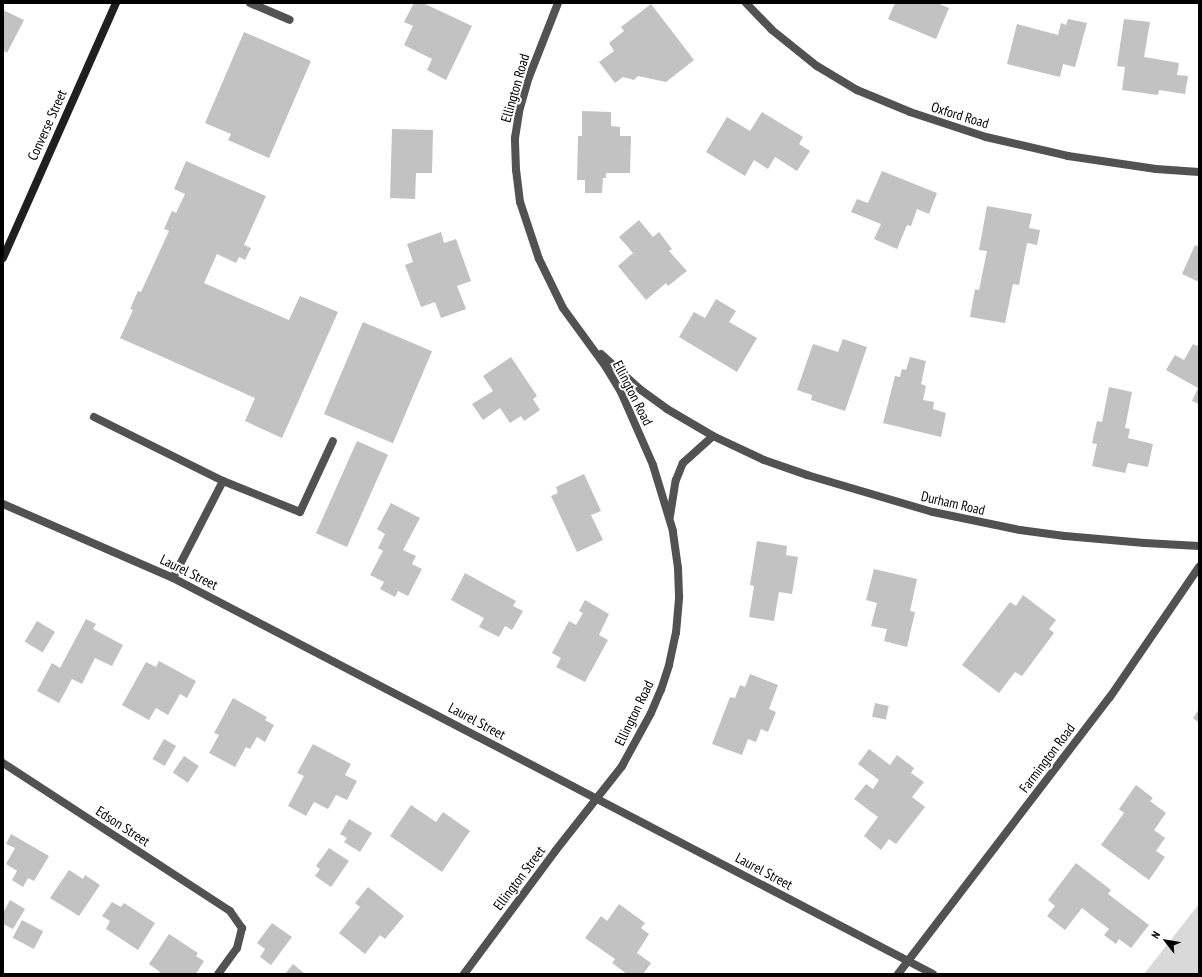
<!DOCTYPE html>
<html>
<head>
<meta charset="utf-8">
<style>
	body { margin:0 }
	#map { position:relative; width:1202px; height:977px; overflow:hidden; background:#fff; font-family:"PT Sans Narrow",sans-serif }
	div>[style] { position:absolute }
	.green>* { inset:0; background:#d9d9d9 }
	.building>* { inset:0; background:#c2c2c2; transform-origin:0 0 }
	.service>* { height:8px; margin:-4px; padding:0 4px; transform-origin:4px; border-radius:4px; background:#525252 }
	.minor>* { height:8px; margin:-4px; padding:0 4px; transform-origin:4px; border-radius:4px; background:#525252 }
	.tertiary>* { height:8px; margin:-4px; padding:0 4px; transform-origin:4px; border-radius:4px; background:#525252 }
	.secondary>* { height:8px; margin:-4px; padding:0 4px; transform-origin:4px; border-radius:4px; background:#1f1f1f }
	span { translate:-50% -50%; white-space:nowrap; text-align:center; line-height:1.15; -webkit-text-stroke:4px #fff; paint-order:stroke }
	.street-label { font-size:14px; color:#000 }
	.frame { position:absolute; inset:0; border:4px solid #000; pointer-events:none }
	.north { position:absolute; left:1146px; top:921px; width:40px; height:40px; -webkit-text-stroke:3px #fff; paint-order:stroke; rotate:301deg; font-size:11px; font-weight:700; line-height:16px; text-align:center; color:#000 }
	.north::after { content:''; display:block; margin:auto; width:14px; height:18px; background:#000; clip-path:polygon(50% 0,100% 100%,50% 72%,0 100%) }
</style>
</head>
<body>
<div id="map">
	<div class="green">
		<div style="clip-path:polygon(1199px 904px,1199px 974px,1144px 974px)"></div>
	</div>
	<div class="building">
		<div style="clip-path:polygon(414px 3px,423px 3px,472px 26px,446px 80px,427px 70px,432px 59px,404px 45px,413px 26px,404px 22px)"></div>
		<div style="clip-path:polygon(895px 3px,937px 3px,949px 8px,936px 39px,888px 19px)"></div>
		<div style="clip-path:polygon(651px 4px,694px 60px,666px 82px,638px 76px,634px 80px,623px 77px,615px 83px,599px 62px,614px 51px,609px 43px,624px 31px,621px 27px)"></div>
		<div style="clip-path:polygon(3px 10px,24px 20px,7px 53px,3px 50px)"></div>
		<div style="clip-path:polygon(1068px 19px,1087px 23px,1075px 67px,1063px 64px,1060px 77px,1007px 64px,1017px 24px,1058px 35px,1061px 23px,1066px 25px)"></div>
		<div style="clip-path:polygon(1124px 19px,1150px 22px,1144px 57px,1179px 63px,1177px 75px,1188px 76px,1185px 94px,1159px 90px,1158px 95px,1122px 90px,1125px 67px,1117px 66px)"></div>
		<div style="clip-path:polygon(244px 32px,311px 61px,269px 158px,228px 140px,231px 134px,205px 123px)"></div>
		<div style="clip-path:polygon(582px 111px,611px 112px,611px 126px,620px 127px,620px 136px,631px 136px,630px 173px,606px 173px,606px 178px,603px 178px,602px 193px,585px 193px,585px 180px,577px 180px,578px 136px,582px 136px)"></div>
		<div style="clip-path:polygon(762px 112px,803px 137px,799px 144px,810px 151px,797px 171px,775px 157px,768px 169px,754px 160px,745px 176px,706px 152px,727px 117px,750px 131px)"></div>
		<div style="clip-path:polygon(392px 129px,433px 130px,432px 173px,416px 173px,415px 199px,390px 198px)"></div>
		<div style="clip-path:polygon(186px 161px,266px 196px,244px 245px,251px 248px,245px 260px,239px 257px,236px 263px,217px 254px,204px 283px,289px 320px,300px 296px,338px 312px,282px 438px,245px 421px,255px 398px,120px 338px,133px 310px,130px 309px,138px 291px,141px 292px,169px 231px,164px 229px,172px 211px,176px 213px,185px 194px,174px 189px)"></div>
		<div style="clip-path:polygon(882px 171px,937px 193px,929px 214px,917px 209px,911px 226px,907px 225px,897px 249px,874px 239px,881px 224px,851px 212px,857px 199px,868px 203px)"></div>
		<div style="clip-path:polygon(987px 206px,1032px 214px,1029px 228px,1040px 230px,1037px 245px,1027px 243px,1019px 285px,1013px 284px,1005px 323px,970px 317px,975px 289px,979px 290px,987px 251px,979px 250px)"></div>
		<div style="clip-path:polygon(639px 220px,653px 237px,659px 232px,672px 249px,669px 251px,687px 271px,668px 286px,666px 283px,646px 300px,618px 266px,633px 253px,619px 237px)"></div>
		<div style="clip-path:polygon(441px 232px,444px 243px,456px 239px,471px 281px,457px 286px,466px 309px,441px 318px,435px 302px,421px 307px,405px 265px,413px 262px,407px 244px)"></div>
		<div style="clip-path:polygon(1195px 245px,1199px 247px,1199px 282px,1182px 274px)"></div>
		<div style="clip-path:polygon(716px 299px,736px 311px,729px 322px,757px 338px,737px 372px,679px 337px,694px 312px,705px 318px)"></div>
		<div style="left:363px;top:322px;width:75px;height:100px;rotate:23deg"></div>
		<div style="clip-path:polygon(843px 339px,867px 347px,845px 411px,811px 400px,812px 395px,797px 390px,813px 344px,838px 352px)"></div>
		<div style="clip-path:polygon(1199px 343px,1199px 404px,1192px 401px,1198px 388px,1166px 370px,1175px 355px,1184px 360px,1193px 344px,1197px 346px)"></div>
		<div style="clip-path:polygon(511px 357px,537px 396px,533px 399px,540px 410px,524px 421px,521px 416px,510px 423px,500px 408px,483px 420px,472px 404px,493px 391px,483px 376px)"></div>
		<div style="clip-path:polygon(910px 357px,926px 361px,921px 384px,926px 386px,923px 400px,934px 402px,933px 409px,946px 413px,941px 437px,883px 423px,895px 376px,900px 377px,902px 369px,906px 370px)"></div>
		<div style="clip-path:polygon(1109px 387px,1132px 392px,1125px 428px,1130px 429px,1128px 438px,1153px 444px,1148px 467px,1128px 463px,1125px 473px,1092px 466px,1097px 444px,1092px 443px,1097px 421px,1102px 422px)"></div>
		<div style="left:357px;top:441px;width:34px;height:101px;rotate:24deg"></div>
		<div style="clip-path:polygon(584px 474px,601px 511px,591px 515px,603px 540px,577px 552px,551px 496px,558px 493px,556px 487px)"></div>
		<div style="clip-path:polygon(391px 503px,420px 518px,403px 550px,416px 556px,412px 564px,422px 569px,408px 596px,398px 591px,395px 597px,380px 589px,384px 582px,370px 575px,383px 551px,378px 548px,385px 534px,377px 529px)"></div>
		<div style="clip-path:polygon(757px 541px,787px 546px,786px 555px,798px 557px,792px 594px,779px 592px,774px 621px,749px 617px,754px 586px,750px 585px)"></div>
		<div style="clip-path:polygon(874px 569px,917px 579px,910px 611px,915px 612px,907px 647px,884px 641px,887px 629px,871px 626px,877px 603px,866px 600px)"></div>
		<div style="clip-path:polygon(465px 573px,516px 601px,513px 606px,523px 611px,512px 630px,505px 626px,499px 637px,479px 627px,484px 618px,451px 600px)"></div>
		<div style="clip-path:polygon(1023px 595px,1056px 620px,1049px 629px,1054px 633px,1022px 676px,1015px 672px,999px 693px,962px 665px,1010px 602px,1016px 606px)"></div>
		<div style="clip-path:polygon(585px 600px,609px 614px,599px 635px,608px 640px,585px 682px,556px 667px,561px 658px,552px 653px,569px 621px,576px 625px,583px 613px,579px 611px)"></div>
		<div style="clip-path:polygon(86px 619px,96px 624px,93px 629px,123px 645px,112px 666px,95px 658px,82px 684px,72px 679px,59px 703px,37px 691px,52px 663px,60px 668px)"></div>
		<div style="left:37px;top:621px;width:21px;height:24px;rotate:31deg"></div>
		<div style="clip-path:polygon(159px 661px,196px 681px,187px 698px,180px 694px,168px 715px,156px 708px,149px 720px,122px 705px,146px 662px,156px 667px)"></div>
		<div style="clip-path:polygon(750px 674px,778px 685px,769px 709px,776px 712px,768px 732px,761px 729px,756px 742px,748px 739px,742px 755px,712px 744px,730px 697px,735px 698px,740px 685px,745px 687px)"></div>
		<div style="clip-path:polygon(233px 698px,267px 717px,265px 720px,274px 725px,265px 742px,257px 737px,250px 749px,246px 747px,235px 767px,209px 753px,219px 735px,214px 733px)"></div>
		<div style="left:875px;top:703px;width:14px;height:14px;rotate:12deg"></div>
		<div style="clip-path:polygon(1199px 709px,1199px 723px,1193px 718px)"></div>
		<div style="left:164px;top:739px;width:14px;height:23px;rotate:30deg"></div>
		<div style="clip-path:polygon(313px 744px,351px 764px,345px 775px,357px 781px,347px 800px,336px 795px,328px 809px,314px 802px,306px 816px,288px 806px,304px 776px,297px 773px)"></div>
		<div style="clip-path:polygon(869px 749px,890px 765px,897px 755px,914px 768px,911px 773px,924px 782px,912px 797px,925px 807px,896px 844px,889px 839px,881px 850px,864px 836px,878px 817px,854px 799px,866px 784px,873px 789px,879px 780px,858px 764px)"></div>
		<div style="left:184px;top:756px;width:18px;height:20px;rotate:34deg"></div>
		<div style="clip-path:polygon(1136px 785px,1153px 798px,1150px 801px,1166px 813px,1154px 830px,1165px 838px,1156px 851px,1165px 857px,1149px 880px,1101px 845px,1124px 813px,1119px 809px)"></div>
		<div style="clip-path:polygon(411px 805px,436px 822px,443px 812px,470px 831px,442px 872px,390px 836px)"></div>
		<div style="clip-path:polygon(349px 819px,372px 833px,360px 852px,344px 842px,347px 838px,340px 834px)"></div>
		<div style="clip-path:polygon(11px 834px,49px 856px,34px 881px,28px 878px,23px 887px,12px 880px,17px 871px,6px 864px,15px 848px,6px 844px)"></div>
		<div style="clip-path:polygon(329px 848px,349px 861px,331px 887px,315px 876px,320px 869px,316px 866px)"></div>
		<div style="clip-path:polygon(1076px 863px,1111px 890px,1108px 894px,1149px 925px,1131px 948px,1119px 939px,1116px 944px,1104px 935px,1109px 929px,1082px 908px,1065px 930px,1047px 916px,1055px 906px,1048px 900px)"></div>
		<div style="clip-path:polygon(69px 870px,83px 879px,85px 875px,100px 885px,79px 916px,50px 898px)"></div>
		<div style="clip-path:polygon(368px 887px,404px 916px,385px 939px,380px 935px,365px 954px,339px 933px,360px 907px,355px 903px)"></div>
		<div style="clip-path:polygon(10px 900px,25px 909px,13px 929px,3px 924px,3px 913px)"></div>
		<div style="clip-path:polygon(112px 902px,121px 907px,124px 903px,155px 923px,138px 950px,106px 929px,110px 921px,102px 916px)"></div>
		<div style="clip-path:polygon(619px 904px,645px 923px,641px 928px,649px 934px,637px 953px,651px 963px,643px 974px,627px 974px,612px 963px,615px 959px,585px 938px,601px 916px,607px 921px)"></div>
		<div style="left:22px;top:920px;width:24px;height:20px;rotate:28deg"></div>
		<div style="clip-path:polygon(272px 923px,292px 937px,271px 965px,260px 957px,265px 949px,257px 943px)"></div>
		<div style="clip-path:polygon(169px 934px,198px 953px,196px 956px,204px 961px,196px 974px,158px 974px,160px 972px,149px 964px)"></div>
		<div style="clip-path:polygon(293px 964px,305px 974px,285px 974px)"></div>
	</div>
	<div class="service">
		<div style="left:250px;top:3px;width:43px;rotate:23deg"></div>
		<div style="left:94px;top:417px;width:144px;rotate:26.4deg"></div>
		<div style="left:223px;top:481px;width:109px;rotate:117.3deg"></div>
		<div style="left:223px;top:481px;width:83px;rotate:21.9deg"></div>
		<div style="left:300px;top:512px;width:78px;rotate:-65.1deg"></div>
	</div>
	<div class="minor">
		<div style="left:746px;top:3px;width:37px;rotate:46deg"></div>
		<div style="left:772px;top:30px;width:58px;rotate:38.7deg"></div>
		<div style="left:817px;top:66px;width:47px;rotate:31deg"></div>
		<div style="left:857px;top:90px;width:57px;rotate:22.5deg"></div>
		<div style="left:910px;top:112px;width:80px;rotate:18.2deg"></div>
		<div style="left:986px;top:137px;width:84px;rotate:13deg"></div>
		<div style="left:1068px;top:156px;width:89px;rotate:8.4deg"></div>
		<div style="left:1156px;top:169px;width:43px;rotate:4deg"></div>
		<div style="left:601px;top:354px;width:54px;rotate:42deg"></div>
		<div style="left:641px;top:390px;width:32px;rotate:36deg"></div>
		<div style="left:667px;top:409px;width:53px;rotate:30.4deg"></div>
		<div style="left:670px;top:516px;width:36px;rotate:-81deg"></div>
		<div style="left:676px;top:480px;width:18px;rotate:-68deg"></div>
		<div style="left:683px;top:463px;width:40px;rotate:-42deg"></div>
		<div style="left:713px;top:436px;width:56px;rotate:25.2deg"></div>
		<div style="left:764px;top:460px;width:46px;rotate:19.2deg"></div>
		<div style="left:807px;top:475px;width:131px;rotate:16.4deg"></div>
		<div style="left:933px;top:512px;width:89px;rotate:11.7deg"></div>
		<div style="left:1020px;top:530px;width:45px;rotate:7.6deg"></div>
		<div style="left:1065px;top:536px;width:80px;rotate:5deg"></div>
		<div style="left:1145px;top:543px;width:54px;rotate:3.2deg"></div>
		<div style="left:3px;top:763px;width:271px;rotate:33.1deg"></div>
		<div style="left:230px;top:911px;width:21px;rotate:55deg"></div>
		<div style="left:242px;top:928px;width:21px;rotate:104deg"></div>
		<div style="left:237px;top:948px;width:32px;rotate:126deg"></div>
		<div style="left:464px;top:974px;width:154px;rotate:-53.4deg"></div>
		<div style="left:556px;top:850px;width:107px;rotate:-51.8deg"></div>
		<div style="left:622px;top:766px;width:60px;rotate:-61.3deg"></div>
		<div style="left:651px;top:713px;width:25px;rotate:-67deg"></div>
		<div style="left:661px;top:690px;width:26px;rotate:-72deg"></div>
		<div style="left:669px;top:665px;width:33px;rotate:-78deg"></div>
		<div style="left:676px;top:633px;width:37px;rotate:-85deg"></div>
		<div style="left:679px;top:596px;width:28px;rotate:-92deg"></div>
		<div style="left:678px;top:568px;width:37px;rotate:-98deg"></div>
		<div style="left:673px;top:531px;width:69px;rotate:-106.9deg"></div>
		<div style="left:653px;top:465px;width:80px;rotate:-113.7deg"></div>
		<div style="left:621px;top:392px;width:29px;rotate:-121deg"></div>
		<div style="left:606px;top:367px;width:73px;rotate:-126.1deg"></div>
		<div style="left:563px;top:308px;width:55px;rotate:-116.1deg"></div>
		<div style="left:539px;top:259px;width:60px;rotate:-108.4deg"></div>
		<div style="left:520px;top:202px;width:32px;rotate:-97deg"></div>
		<div style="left:516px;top:170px;width:32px;rotate:-92deg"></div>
		<div style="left:515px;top:138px;width:30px;rotate:-81deg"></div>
		<div style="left:520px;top:108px;width:32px;rotate:-74deg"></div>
		<div style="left:529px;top:77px;width:79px;rotate:-68.6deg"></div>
		<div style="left:898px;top:974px;width:349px;rotate:-52.6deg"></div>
		<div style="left:1110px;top:697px;width:158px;rotate:-55.6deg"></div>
	</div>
	<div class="tertiary">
		<div style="left:3px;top:504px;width:185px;rotate:23.5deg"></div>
		<div style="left:173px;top:578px;width:857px;rotate:27.52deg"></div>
	</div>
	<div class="secondary">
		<div style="left:3px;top:258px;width:279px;rotate:-66.1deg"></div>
	</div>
	<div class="street-label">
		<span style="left:515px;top:88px;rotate:-74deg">Ellington Road</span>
		<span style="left:960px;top:115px;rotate:17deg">Oxford Road</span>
		<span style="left:47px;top:125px;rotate:-66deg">Converse Street</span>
		<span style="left:633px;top:393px;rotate:63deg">Ellington Road</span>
		<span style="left:953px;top:503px;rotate:13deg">Durham Road</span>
		<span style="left:189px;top:572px;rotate:26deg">Laurel Street</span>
		<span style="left:634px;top:713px;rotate:-64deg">Ellington Road</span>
		<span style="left:477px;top:721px;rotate:28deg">Laurel Street</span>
		<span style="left:1047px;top:758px;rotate:-53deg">Farmington Road</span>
		<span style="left:123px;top:826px;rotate:33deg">Edson Street</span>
		<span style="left:764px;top:871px;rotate:28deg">Laurel Street</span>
		<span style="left:519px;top:878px;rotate:-53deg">Ellington Street</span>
	</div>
	<div class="frame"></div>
	<div class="north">N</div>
</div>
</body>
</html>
